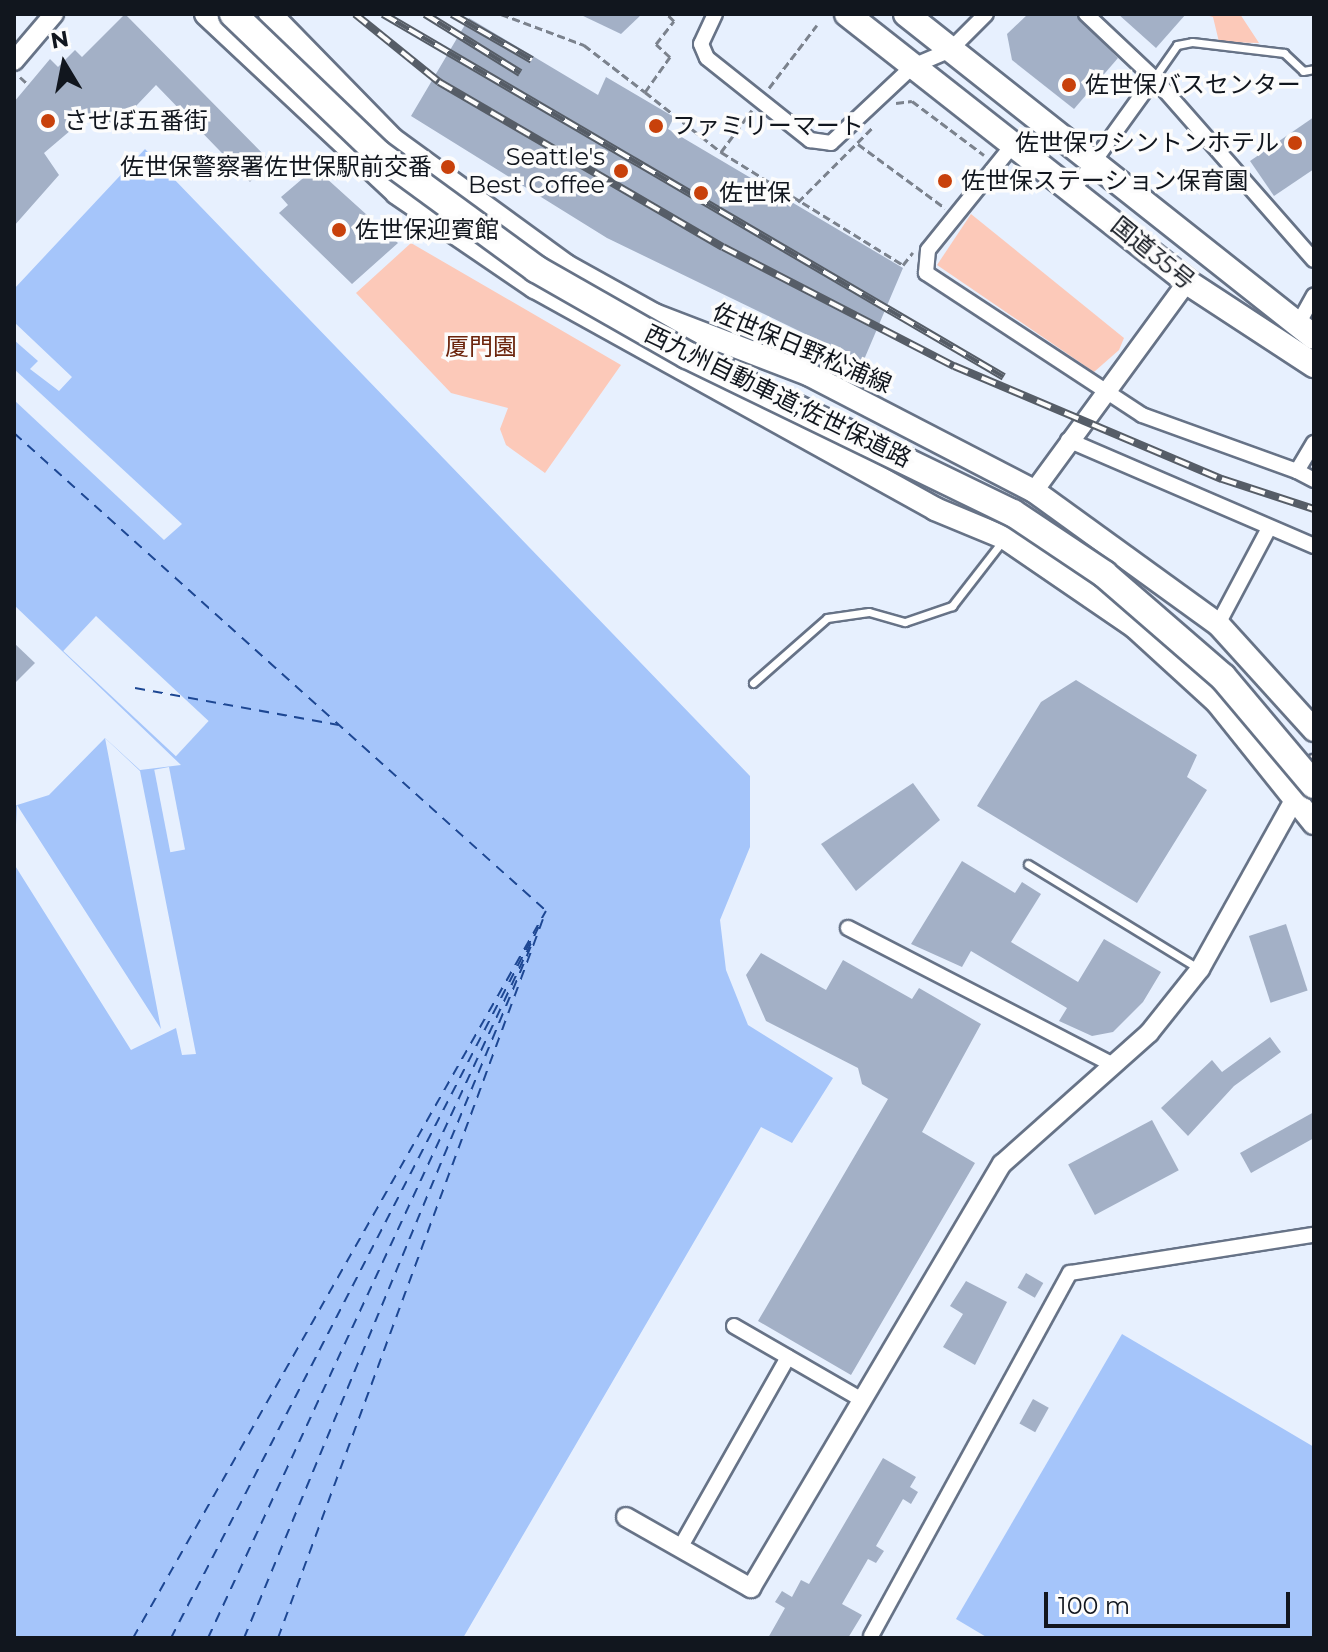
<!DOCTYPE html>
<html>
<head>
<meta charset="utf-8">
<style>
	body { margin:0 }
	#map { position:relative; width:1328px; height:1652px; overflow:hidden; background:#e7f0fe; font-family:Montserrat,"Noto Sans JP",sans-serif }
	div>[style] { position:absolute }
	.green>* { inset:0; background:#fcc9b9 }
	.water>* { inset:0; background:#a5c5fa }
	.pier>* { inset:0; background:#e7f0fe; transform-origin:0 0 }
	.ferry>* { height:2px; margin-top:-1px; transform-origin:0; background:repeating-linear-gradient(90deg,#1d4793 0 10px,transparent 0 18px) }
	.building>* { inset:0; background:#a3b0c6; transform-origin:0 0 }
	.path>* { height:3px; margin-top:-1.5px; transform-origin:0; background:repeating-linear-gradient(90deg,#7b828d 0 8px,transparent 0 12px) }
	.roads { filter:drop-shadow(2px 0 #677387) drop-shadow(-2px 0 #677387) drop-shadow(0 2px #677387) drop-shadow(0 -2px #677387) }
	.service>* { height:7px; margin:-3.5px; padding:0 3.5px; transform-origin:3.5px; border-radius:3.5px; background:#fff }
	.minor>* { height:14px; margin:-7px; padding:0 7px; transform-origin:7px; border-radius:7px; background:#fff }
	.tertiary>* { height:18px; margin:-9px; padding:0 9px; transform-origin:9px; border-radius:9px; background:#fff }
	.primary>* { height:22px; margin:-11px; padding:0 11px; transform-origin:11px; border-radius:11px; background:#fff }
	.trunk>* { height:24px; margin:-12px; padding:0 12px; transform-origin:12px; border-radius:12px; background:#fff }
	.rail>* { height:8px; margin-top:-4px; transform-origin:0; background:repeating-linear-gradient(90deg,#fcfcfc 0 15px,#565d67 0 30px); box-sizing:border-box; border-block:2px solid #565d67 }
	.bridges { filter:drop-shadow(2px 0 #677387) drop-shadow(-2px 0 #677387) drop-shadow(0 2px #677387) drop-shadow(0 -2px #677387) }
	.motorway-bridge>* { height:26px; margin:-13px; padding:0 13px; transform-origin:13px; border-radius:13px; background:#fff }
	.dots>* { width:22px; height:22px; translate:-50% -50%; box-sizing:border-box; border:4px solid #fcfcfc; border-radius:50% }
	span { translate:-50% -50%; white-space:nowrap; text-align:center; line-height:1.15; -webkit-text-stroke:7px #fcfcfc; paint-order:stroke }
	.poi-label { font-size:24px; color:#11161e }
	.left { translate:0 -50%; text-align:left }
	.right { translate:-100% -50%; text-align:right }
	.street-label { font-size:24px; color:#11161e }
	.park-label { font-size:24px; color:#6c250d }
	.frame { position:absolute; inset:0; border:16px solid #11161e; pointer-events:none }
	.north { position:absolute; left:24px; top:24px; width:80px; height:80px; -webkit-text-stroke:6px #fcfcfc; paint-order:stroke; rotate:350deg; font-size:22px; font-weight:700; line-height:32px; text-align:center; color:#11161e }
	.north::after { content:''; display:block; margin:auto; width:28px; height:36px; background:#11161e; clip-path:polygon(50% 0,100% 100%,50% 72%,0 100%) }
	.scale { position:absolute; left:1044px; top:1592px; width:246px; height:36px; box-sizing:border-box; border:4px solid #11161e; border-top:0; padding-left:10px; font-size:24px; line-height:28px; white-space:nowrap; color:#11161e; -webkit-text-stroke:6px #fcfcfc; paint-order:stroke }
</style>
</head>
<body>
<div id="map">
	<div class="green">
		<div style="clip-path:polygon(1202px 14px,1240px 14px,1259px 43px,1219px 42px,1213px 17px)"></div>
		<div style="clip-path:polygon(971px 214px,1124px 338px,1119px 350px,1094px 372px,937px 265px)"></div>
		<div style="clip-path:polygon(411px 243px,621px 365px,545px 473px,506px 445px,500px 429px,508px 408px,451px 393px,356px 293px)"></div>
	</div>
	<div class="water">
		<div style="clip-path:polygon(145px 149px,750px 776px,750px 847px,720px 920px,726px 970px,748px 1025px,833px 1078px,792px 1143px,761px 1127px,463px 1638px,14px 1638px,14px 806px,49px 795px,105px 738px,140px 770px,181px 765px,14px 605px,14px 289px)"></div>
		<div style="clip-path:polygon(1122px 1334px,1314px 1447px,1314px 1638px,988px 1638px,956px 1619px)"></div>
	</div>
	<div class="pier">
		<div style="clip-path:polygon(14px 322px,72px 377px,59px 391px,30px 369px,38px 361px,14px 340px)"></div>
		<div style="clip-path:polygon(14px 369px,182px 524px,164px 540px,14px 400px)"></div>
		<div style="left:96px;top:616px;width:154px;height:48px;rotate:43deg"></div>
		<div style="clip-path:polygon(105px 738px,140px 771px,196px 1054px,182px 1055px,176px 1028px,131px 1050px,14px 864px,17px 805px,161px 1029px)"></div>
		<div style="left:169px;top:767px;width:84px;height:15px;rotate:79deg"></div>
	</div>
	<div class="ferry">
		<div style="left:14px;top:433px;width:714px;rotate:41.93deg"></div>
		<div style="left:135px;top:688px;width:207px;rotate:10.3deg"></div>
		<div style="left:133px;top:1638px;width:836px;rotate:-60.4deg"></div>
		<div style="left:171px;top:1638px;width:785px;rotate:-62.72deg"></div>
		<div style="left:208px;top:1638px;width:785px;rotate:-65.07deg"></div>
		<div style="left:244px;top:1638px;width:755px;rotate:-67.48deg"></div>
		<div style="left:278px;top:1638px;width:766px;rotate:-69.77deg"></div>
	</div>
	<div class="building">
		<div style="clip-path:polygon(125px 14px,269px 160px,250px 182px,156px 85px,117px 126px,91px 113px,44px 153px,59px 175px,14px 226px,14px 102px,50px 59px,58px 67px,75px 50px,82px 57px)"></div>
		<div style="clip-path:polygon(579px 14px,642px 14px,621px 34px)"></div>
		<div style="clip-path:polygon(1028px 14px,1075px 14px,1118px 58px,1074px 109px,1012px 60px,1007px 34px)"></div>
		<div style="clip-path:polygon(1118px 14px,1186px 14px,1156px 48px)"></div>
		<div style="clip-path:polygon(469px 18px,598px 95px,606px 77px,674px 117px,668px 129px,903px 268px,863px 362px,607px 238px,411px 116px)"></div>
		<div style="clip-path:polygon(1314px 117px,1314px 169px,1274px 196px,1250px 161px)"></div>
		<div style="clip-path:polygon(315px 168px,398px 243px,352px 284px,279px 213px,288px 205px,281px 197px)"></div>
		<div style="clip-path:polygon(14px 643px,35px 663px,14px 684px)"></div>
		<div style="clip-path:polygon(1076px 680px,1197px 755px,1187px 777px,1207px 790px,1137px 903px,977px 806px,1041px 702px)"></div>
		<div style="clip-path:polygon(913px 783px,940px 820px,856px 891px,821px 844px)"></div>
		<div style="clip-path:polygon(962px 861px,1015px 893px,1022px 882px,1041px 894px,1011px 942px,1078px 982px,1104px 939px,1161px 972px,1143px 1002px,1113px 1032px,1092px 1036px,1059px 1021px,1067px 1008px,971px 951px,962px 967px,911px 944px)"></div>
		<div style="left:1286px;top:924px;width:70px;height:39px;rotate:72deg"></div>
		<div style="clip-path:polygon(761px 953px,826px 990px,843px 960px,912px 999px,919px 988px,981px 1024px,922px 1132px,975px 1163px,851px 1375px,758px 1321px,888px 1099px,862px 1084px,858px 1068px,766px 1021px,746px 975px)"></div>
		<div style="clip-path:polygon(1270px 1037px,1281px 1052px,1234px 1086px,1188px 1136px,1161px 1108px,1212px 1060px,1222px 1072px)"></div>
		<div style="clip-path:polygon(1314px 1112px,1314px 1138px,1251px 1173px,1240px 1153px)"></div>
		<div style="left:1152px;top:1120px;width:57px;height:95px;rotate:62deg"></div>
		<div style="left:1026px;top:1273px;width:20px;height:17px;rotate:30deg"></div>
		<div style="clip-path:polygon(966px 1281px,1007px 1302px,975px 1365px,943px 1347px,963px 1314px,950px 1306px)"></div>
		<div style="left:1033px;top:1399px;width:18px;height:28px;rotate:29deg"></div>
		<div style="clip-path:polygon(883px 1458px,916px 1477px,910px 1487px,918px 1492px,911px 1504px,903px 1499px,876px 1546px,884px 1551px,876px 1563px,868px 1559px,842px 1604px,862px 1615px,848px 1638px,768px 1638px,785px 1608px,775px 1602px,782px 1591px,792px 1597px,801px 1580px,809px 1584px)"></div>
	</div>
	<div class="path">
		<div style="left:501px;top:14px;width:89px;rotate:20.5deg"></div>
		<div style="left:584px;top:45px;width:77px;rotate:37.6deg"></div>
		<div style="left:645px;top:92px;width:43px;rotate:-54.5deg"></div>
		<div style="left:670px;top:57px;width:19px;rotate:-137deg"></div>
		<div style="left:656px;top:44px;width:29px;rotate:-52deg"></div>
		<div style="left:674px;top:21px;width:10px;rotate:-135deg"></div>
		<div style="left:20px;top:77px;width:12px;rotate:42deg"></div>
		<div style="left:769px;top:88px;width:79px;rotate:-52.7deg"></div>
		<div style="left:645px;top:92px;width:97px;rotate:38.3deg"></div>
		<div style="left:721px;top:152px;width:214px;rotate:31.8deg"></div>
		<div style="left:903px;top:265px;width:16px;rotate:-52deg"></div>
		<div style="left:896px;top:103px;width:16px;rotate:-7deg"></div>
		<div style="left:912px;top:101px;width:90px;rotate:36.9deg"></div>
		<div style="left:858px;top:144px;width:108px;rotate:36.3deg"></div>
		<div style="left:721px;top:152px;width:52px;rotate:-53.6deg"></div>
		<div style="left:798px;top:202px;width:107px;rotate:-45deg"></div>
	</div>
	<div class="roads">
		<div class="service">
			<div style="left:1154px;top:78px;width:40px;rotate:-55.1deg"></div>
			<div style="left:1177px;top:45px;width:15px;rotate:-11deg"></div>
			<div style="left:1192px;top:42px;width:93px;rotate:6.8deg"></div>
			<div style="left:1284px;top:53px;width:26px;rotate:43deg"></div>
			<div style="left:1303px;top:71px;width:11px;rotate:-10deg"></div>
			<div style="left:753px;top:683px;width:98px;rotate:-41.3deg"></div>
			<div style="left:827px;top:618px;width:42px;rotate:-8.1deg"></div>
			<div style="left:869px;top:612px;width:37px;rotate:16deg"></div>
			<div style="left:905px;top:622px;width:50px;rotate:-18.8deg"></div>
			<div style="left:952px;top:606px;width:85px;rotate:-52.2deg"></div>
			<div style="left:1028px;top:864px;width:199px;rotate:31.5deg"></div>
		</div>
		<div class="minor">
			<div style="left:715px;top:14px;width:33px;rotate:115deg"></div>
			<div style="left:701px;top:44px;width:15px;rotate:67deg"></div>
			<div style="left:707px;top:58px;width:132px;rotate:38.5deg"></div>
			<div style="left:810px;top:140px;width:21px;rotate:8deg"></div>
			<div style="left:831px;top:143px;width:112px;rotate:-43.2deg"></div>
			<div style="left:913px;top:66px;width:39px;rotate:-23deg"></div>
			<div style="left:949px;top:51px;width:52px;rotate:-45deg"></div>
			<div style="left:1086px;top:14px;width:93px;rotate:43.3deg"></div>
			<div style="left:1154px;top:78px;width:242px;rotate:48.7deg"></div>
			<div style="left:1016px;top:141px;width:140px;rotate:128.9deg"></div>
			<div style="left:928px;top:250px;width:23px;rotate:95deg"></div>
			<div style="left:926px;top:273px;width:258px;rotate:33.3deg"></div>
			<div style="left:1142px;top:415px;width:165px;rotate:19.9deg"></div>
			<div style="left:1297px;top:471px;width:33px;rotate:-59deg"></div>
			<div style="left:1074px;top:189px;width:137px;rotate:-54.2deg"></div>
			<div style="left:1297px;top:326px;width:35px;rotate:-61deg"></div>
			<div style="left:1068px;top:440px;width:268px;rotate:23.3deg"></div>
			<div style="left:1297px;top:471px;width:19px;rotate:28deg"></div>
			<div style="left:1218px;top:624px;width:109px;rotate:-62deg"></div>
			<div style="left:848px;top:928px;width:296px;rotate:27.3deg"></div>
			<div style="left:734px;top:1326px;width:148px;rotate:30deg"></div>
			<div style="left:680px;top:1548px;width:219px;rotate:-60.5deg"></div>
			<div style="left:871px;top:1636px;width:414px;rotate:-61.3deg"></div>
			<div style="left:1070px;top:1273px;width:247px;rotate:-8.9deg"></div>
		</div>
		<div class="tertiary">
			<div style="left:14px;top:61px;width:62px;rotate:-49.6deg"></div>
			<div style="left:1034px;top:491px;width:259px;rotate:-53.8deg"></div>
			<div style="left:626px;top:1517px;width:144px;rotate:29.6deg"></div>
			<div style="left:751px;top:1588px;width:493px;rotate:-59.4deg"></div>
			<div style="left:1002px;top:1164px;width:197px;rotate:-41.7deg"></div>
			<div style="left:1149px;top:1033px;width:82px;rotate:-51.4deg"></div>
			<div style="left:1200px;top:969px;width:235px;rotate:-60.9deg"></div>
		</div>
		<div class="primary">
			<div style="left:206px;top:14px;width:262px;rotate:43.1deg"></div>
			<div style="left:397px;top:193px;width:167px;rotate:34.3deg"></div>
			<div style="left:535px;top:287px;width:457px;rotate:29deg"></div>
			<div style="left:935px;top:509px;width:76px;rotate:22.5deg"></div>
			<div style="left:1005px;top:538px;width:158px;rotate:34.4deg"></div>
			<div style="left:1135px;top:627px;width:111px;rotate:42.4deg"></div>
			<div style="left:1217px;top:702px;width:155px;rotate:51.3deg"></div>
			<div style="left:270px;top:14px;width:175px;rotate:45.7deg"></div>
			<div style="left:392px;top:139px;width:215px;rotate:36.1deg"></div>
			<div style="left:566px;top:266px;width:101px;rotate:29.1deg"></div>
			<div style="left:654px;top:315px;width:167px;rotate:21deg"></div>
			<div style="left:810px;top:375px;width:252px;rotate:27.4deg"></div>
			<div style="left:1034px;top:491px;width:227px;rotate:35.9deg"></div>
			<div style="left:1218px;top:624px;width:143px;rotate:47.8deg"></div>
		</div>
		<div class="trunk">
			<div style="left:847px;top:14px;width:433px;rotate:38.2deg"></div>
			<div style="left:1187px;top:282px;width:152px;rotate:33.2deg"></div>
			<div style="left:906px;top:14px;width:520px;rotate:38.37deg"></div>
		</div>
	</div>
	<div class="rail">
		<div style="left:355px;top:14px;width:108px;rotate:39deg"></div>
		<div style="left:439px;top:82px;width:328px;rotate:30.2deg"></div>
		<div style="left:723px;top:247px;width:260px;rotate:27.3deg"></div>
		<div style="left:954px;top:366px;width:291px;rotate:22.9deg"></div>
		<div style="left:1222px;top:479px;width:97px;rotate:18.1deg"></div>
		<div style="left:383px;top:14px;width:719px;rotate:30.31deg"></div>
		<div style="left:425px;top:14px;width:112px;rotate:31.8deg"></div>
		<div style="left:452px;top:14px;width:92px;rotate:29.9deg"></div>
	</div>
	<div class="bridges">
		<div class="motorway-bridge">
			<div style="left:233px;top:14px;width:202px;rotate:43.8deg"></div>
			<div style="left:379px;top:154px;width:195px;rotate:36.2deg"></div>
			<div style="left:536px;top:269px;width:174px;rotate:29.7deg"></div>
			<div style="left:687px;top:355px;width:362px;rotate:25.9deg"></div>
			<div style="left:1013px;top:513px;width:110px;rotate:33.8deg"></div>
			<div style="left:1104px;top:574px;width:157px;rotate:40.9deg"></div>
			<div style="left:1223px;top:677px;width:141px;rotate:49.9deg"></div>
		</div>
	</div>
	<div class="dots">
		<div style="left:1069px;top:85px;background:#c8410b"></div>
		<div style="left:48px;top:121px;background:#c8410b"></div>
		<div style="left:656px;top:126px;background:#c8410b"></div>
		<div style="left:1295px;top:143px;background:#c8410b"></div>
		<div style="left:448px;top:167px;background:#c8410b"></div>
		<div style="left:621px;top:171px;background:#c8410b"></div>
		<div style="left:945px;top:181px;background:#c8410b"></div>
		<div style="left:701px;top:193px;background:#c8410b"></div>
		<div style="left:339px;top:230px;background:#c8410b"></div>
	</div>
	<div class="poi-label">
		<span class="left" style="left:1085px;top:85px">佐世保バスセンター</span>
		<span class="left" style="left:64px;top:121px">させぼ五番街</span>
		<span class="left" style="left:672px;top:126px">ファミリーマート</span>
		<span class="right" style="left:1279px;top:143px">佐世保ワシントンホテル</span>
		<span class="right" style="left:605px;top:171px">Seattle's<br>Best Coffee</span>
		<span class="right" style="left:432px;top:167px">佐世保警察署佐世保駅前交番</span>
		<span class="left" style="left:961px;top:181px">佐世保ステーション保育園</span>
		<span class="left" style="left:719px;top:193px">佐世保</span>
		<span class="left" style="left:355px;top:230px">佐世保迎賓館</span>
	</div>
	<div class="street-label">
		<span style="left:1153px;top:253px;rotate:39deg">国道35号</span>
		<span style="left:802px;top:348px;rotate:23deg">佐世保日野松浦線</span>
		<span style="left:778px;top:396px;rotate:26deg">西九州自動車道;佐世保道路</span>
	</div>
	<div class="park-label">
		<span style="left:481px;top:347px">厦門園</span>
	</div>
	<div class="frame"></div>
	<div class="north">N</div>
	<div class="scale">100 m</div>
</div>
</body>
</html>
